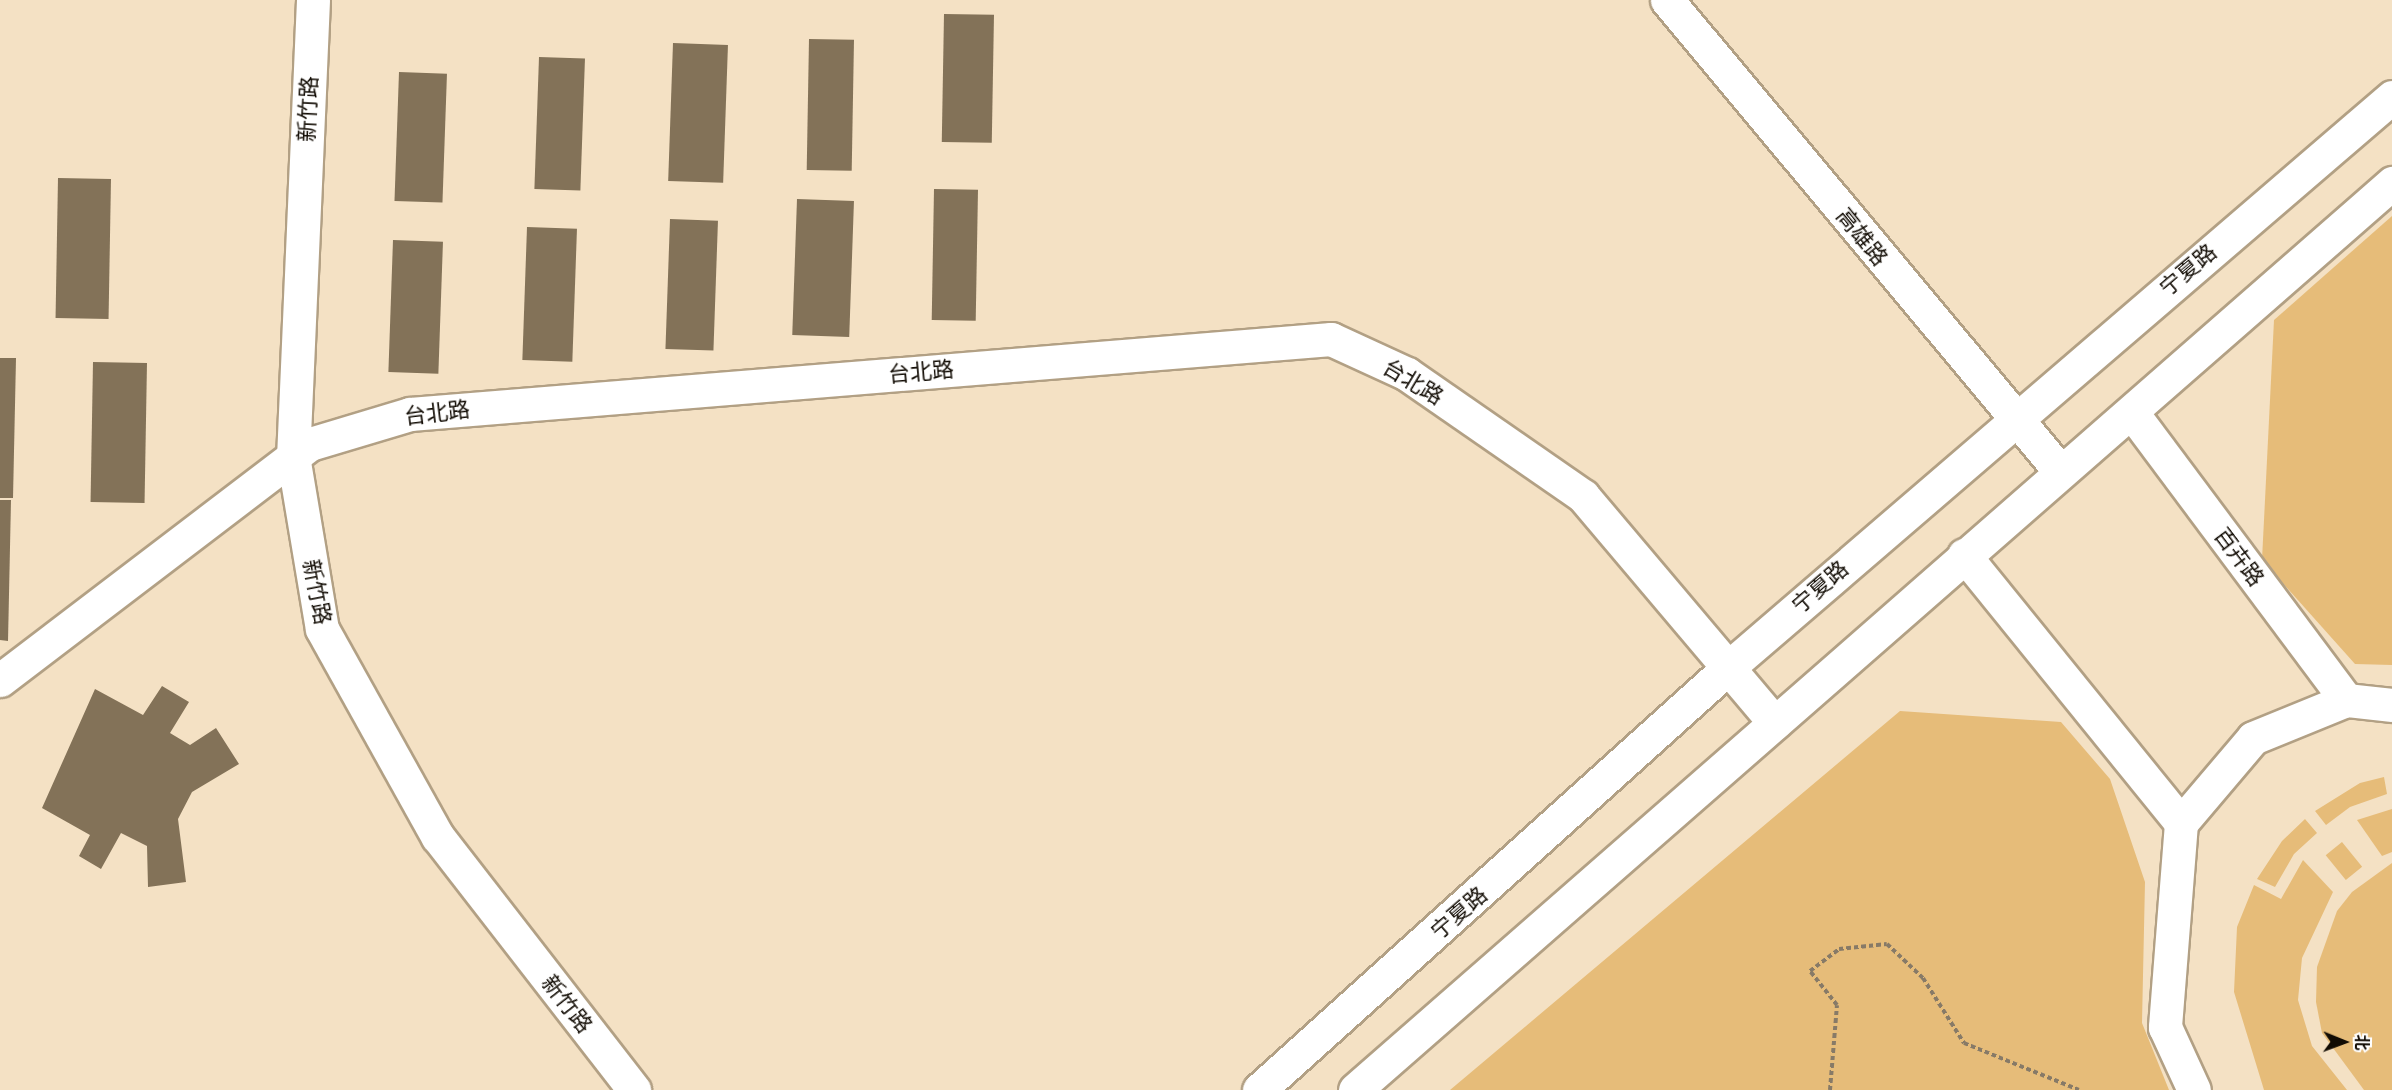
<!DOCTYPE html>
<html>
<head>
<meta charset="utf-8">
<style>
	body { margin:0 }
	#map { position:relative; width:2392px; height:1090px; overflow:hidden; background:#f4e1c4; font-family:"PT Sans Narrow","Noto Sans SC",sans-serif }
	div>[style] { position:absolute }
	.green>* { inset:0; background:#e6bc79; transform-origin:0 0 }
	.building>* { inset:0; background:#837258; transform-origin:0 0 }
	.path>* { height:4px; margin-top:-2px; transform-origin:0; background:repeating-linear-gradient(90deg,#877a67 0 4.5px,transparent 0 7.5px) }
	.roads { filter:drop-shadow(2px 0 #b2a084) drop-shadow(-2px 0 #b2a084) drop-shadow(0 2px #b2a084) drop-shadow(0 -2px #b2a084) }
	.street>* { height:33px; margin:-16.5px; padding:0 16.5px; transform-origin:16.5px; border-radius:16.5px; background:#fff }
	.primary>* { height:33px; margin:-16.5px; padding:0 16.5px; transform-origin:16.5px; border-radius:16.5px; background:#fff }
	span { translate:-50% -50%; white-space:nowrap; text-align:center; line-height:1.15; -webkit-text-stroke:4.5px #fff; paint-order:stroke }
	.street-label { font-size:22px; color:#110b03 }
	.north { position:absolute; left:2314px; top:1012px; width:60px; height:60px; -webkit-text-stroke:4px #fff; paint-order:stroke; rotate:91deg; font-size:16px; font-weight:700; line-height:24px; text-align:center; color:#110b03 }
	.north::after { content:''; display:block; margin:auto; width:21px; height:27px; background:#110b03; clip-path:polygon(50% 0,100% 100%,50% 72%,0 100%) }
</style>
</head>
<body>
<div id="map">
	<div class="green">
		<div style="clip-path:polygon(2392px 216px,2392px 665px,2355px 664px,2262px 560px,2274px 320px)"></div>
		<div style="clip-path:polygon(1900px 711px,2061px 722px,2110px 779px,2145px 882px,2142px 1023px,2169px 1090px,1450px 1090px)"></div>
		<div style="clip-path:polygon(2384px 777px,2387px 794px,2350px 807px,2326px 825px,2315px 811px,2360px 783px)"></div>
		<div style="clip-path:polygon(2392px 809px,2392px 852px,2382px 856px,2357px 820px)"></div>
		<div style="clip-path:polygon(2305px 819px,2317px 833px,2294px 854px,2275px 887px,2257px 879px,2282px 841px)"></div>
		<div style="left:2342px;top:842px;width:32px;height:21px;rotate:51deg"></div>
		<div style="clip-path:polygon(2303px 860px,2333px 892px,2302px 958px,2298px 1000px,2312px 1046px,2347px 1090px,2264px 1090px,2234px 992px,2237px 927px,2254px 885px,2281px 899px)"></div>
		<div style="clip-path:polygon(2392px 863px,2392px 1090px,2364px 1090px,2322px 1033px,2316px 1002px,2317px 967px,2337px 911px,2352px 892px)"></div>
	</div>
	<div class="building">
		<div style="left:944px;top:14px;width:50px;height:128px;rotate:1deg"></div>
		<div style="left:809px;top:39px;width:45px;height:131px;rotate:1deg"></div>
		<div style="left:673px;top:43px;width:55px;height:138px;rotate:2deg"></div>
		<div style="left:539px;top:57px;width:46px;height:132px;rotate:2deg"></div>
		<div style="left:399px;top:72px;width:48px;height:129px;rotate:2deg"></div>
		<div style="left:58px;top:178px;width:53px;height:140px;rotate:1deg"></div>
		<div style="left:934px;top:189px;width:44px;height:131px;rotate:1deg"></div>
		<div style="left:797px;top:199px;width:57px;height:136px;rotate:2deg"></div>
		<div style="left:670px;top:219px;width:48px;height:130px;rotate:2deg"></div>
		<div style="left:527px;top:227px;width:50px;height:133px;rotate:2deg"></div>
		<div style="left:393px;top:240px;width:50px;height:132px;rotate:2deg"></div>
		<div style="clip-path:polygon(0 358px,16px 358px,13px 498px,0 498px)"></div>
		<div style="left:93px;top:362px;width:54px;height:140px;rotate:1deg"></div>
		<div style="clip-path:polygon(0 500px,11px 500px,8px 641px,0 640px)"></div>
		<div style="clip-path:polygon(162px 686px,189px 702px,170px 733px,190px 745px,216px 728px,239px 764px,192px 792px,178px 819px,186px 882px,148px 887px,147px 846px,121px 833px,101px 869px,79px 856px,90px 835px,42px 808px,95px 689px,143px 715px)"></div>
	</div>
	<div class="path">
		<div style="left:1830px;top:1090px;width:85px;rotate:-85.3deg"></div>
		<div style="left:1837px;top:1005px;width:43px;rotate:-128.5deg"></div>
		<div style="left:1810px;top:971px;width:36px;rotate:-37deg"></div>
		<div style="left:1839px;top:949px;width:48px;rotate:-5.9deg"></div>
		<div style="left:1887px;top:944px;width:50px;rotate:43.4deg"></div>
		<div style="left:1923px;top:978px;width:77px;rotate:57.8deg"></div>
		<div style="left:1964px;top:1043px;width:124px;rotate:22.2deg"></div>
	</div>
	<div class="roads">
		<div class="street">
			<div style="left:313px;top:0;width:456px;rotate:92.5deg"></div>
			<div style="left:293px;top:456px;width:175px;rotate:80.5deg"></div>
			<div style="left:322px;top:629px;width:238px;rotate:60.9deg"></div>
			<div style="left:438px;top:837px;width:320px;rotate:52.2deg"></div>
			<div style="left:2133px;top:414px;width:357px;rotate:53.3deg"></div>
			<div style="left:2346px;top:700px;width:46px;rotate:6.2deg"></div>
			<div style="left:1964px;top:555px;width:345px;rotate:51deg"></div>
			<div style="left:2181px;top:823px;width:205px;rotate:94.5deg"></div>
			<div style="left:2165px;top:1027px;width:69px;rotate:65.3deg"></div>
			<div style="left:0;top:680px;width:390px;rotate:-37.3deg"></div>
			<div style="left:310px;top:444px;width:104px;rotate:-16.7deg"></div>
			<div style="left:410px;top:414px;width:924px;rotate:-4.66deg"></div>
			<div style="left:1331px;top:339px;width:84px;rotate:24.7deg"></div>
			<div style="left:1407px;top:374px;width:214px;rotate:34.7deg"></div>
			<div style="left:1583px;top:496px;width:297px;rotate:49.8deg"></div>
			<div style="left:2181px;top:823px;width:111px;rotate:-49.7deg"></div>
			<div style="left:2253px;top:738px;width:100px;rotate:-22.2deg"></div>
		</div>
		<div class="primary">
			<div style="left:1667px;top:0;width:613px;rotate:50.16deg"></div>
			<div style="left:1259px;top:1090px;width:634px;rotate:-41.99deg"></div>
			<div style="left:1730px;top:666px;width:873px;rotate:-40.68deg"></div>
			<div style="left:1355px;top:1090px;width:1378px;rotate:-41.17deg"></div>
		</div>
	</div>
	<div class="street-label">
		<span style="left:308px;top:109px;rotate:-87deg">新竹路</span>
		<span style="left:1862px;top:237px;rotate:51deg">高雄路</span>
		<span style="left:2188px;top:270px;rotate:-40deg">宁夏路</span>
		<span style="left:921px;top:372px;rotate:-5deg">台北路</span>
		<span style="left:1413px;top:382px;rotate:31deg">台北路</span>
		<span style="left:437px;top:413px;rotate:-7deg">台北路</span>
		<span style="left:2239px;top:557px;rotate:53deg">百卉路</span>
		<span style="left:1820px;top:587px;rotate:-41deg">宁夏路</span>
		<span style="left:317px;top:592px;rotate:79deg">新竹路</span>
		<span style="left:1459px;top:913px;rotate:-41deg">宁夏路</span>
		<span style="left:567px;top:1004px;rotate:52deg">新竹路</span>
	</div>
	<div class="north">北</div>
</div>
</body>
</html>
